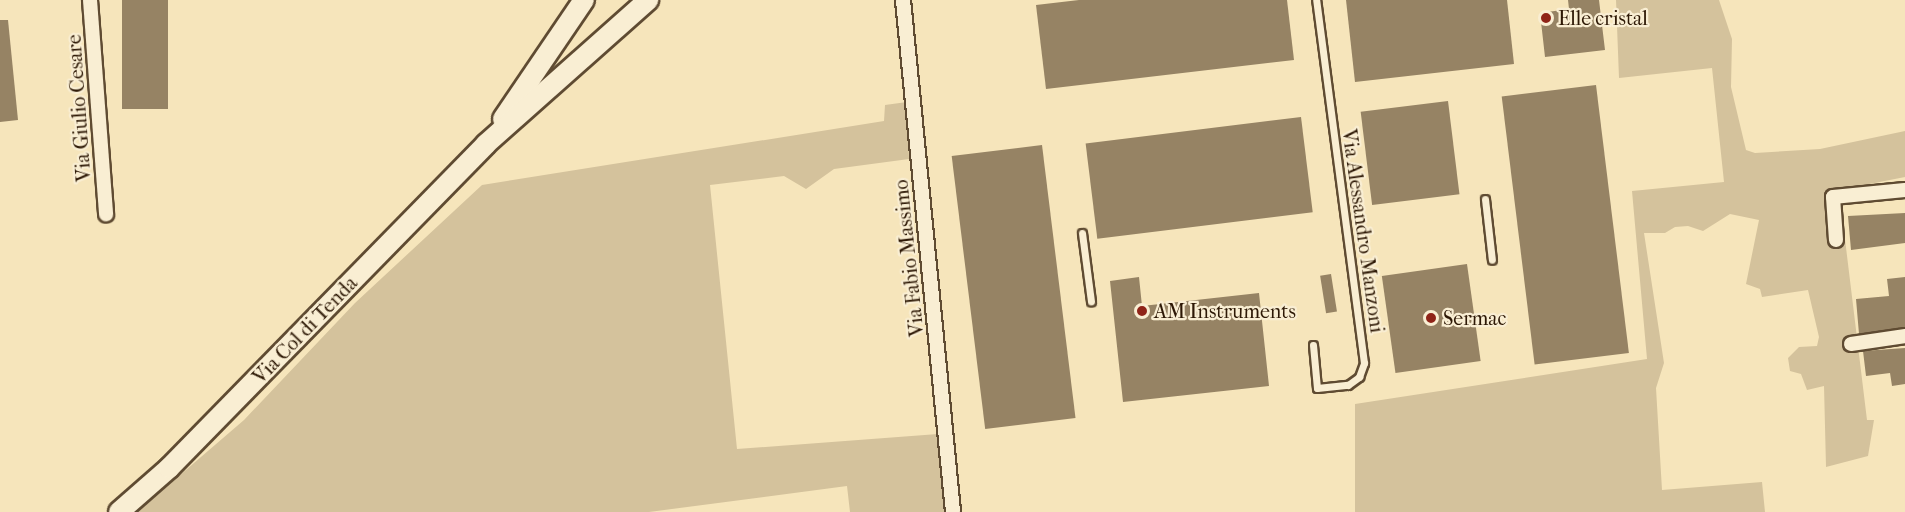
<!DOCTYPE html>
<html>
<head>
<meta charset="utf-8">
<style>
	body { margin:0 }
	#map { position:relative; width:1905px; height:512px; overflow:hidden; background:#f6e5bb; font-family:"IM FELL French Canon",serif }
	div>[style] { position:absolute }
	.green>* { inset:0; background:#d4c29c }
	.building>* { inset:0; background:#968364; transform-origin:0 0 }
	.roads { filter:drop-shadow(2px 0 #5f4b32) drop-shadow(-2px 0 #5f4b32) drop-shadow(0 2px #5f4b32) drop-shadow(0 -2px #5f4b32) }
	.lane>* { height:7px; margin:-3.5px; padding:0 3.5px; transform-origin:3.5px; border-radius:3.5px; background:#f9eed3 }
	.street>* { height:14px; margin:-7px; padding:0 7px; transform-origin:7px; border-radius:7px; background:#f9eed3 }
	.secondary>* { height:20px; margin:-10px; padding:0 10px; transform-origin:10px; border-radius:10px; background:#f9eed3 }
	.dots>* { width:16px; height:16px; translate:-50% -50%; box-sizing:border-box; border:3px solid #f9eed3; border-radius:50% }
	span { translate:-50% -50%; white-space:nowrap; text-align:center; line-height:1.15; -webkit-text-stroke:4.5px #f9eed3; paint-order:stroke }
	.poi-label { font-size:20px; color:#2d1805 }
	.left { translate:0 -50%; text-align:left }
	.street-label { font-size:20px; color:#2d1805 }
</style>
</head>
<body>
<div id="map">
	<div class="green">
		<div style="clip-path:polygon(1616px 0,1719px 0,1732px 39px,1731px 87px,1746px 150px,1755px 153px,1820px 149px,1905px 131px,1905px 177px,1839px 190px,1867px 420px,1874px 420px,1868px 456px,1826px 467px,1824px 386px,1807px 390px,1801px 374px,1790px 371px,1788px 358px,1799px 347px,1817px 346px,1819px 337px,1808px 290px,1762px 297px,1760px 289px,1746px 284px,1759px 220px,1730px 214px,1703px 231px,1688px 226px,1675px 227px,1665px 233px,1644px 233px,1664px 363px,1656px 388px,1662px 490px,1762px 482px,1765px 512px,1355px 512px,1355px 404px,1647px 359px,1632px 191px,1724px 182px,1712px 68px,1619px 78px)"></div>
		<div style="clip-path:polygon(907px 102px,909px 159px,834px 169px,806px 189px,784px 176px,710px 185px,737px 449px,938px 434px,945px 512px,850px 512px,847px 486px,649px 512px,137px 512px,244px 420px,355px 303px,482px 185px,884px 121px,885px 105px)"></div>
	</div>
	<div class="building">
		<div style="left:122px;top:0;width:46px;height:109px"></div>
		<div style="clip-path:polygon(1079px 0,1287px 0,1294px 60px,1046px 89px,1036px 5px)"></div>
		<div style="clip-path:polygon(1346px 0,1507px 0,1514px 64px,1355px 82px)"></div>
		<div style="clip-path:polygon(1568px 0,1599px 0,1605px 50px,1545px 57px,1540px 13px,1569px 9px)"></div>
		<div style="clip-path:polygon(0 20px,8px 20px,18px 120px,0 122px)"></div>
		<div style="left:1596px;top:85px;width:270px;height:95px;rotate:83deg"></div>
		<div style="left:1448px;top:101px;width:94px;height:88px;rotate:83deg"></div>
		<div style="left:1301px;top:117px;width:96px;height:217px;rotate:83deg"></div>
		<div style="left:1042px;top:145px;width:275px;height:91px;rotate:83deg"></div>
		<div style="clip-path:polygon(1905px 213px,1905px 243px,1851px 250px,1848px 216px)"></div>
		<div style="left:1467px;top:264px;width:98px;height:86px;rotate:82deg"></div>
		<div style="left:1331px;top:274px;width:38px;height:11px;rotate:81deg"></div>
		<div style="clip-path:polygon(1139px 277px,1142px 306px,1259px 293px,1269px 386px,1123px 402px,1110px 281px)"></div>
		<div style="clip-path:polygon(1905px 277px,1905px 327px,1859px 334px,1856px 299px,1889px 296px,1887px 279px)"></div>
		<div style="clip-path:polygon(1905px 348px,1905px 384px,1892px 386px,1890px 373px,1866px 376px,1863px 351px)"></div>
	</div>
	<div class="roads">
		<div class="lane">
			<div style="left:1485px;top:199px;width:61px;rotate:83.5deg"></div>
			<div style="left:1082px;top:233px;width:69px;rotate:82.5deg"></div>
			<div style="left:1313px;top:345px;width:43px;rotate:84.7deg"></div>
			<div style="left:1317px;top:388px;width:31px;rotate:-6deg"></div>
			<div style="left:1348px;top:385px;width:14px;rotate:-36deg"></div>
			<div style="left:1359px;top:377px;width:15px;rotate:-70deg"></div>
			<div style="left:1364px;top:363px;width:366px;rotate:-97.5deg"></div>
		</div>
		<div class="street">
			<div style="left:90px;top:0;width:215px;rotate:85.7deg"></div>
			<div style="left:903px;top:0;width:514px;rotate:84.42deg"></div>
			<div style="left:1836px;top:240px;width:43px;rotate:-94deg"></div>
			<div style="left:1833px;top:197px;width:72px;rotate:-5.6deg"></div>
			<div style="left:1851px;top:344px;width:55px;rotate:-8.4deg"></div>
		</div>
		<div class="secondary">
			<div style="left:503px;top:119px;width:144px;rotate:-55.8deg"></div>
			<div style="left:119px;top:512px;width:67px;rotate:-41.3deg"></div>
			<div style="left:169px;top:468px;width:453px;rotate:-45.6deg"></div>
			<div style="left:486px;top:144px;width:217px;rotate:-41.6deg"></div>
		</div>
	</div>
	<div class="dots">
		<div style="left:1546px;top:18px;background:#8f2418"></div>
		<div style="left:1142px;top:311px;background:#8f2418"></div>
		<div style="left:1431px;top:318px;background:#8f2418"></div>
	</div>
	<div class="poi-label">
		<span class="left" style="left:1558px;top:18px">Elle cristal</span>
		<span class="left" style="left:1154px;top:311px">AM Instruments</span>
		<span class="left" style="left:1443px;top:318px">Sermac</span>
	</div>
	<div class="street-label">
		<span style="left:79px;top:108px;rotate:-94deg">Via Giulio Cesare</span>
		<span style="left:1363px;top:231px;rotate:82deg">Via Alessandro Manzoni</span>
		<span style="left:909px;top:258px;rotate:-96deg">Via Fabio Massimo</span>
		<span style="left:305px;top:330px;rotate:-46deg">Via Col di Tenda</span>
	</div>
</div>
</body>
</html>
